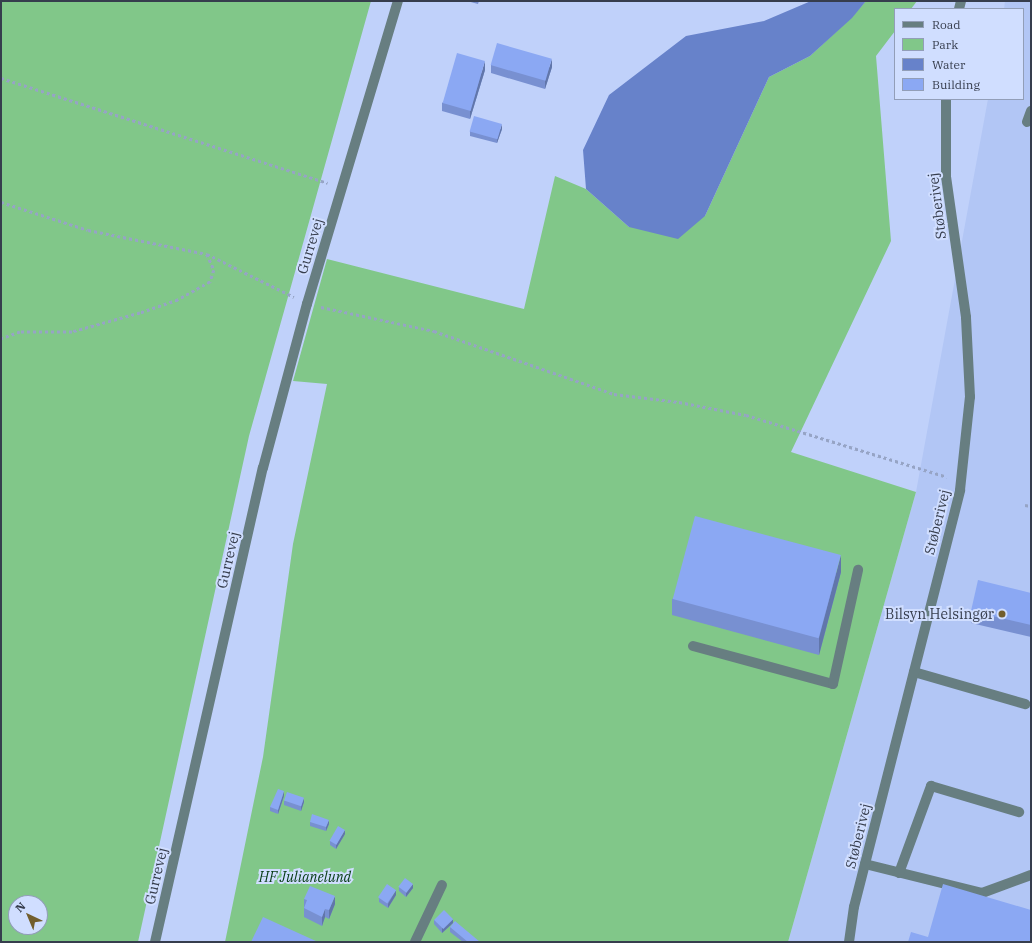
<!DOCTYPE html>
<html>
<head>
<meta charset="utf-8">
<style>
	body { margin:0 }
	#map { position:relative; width:1032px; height:943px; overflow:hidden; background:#c0d1fa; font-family:"IBM Plex Serif",serif }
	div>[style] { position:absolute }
	.built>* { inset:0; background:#b2c6f5 }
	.green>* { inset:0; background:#81c789 }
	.water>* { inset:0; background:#6782ca }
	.path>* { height:2.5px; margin-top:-1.25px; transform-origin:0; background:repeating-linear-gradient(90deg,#96a4c5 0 3px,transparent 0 6px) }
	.minor>* { height:10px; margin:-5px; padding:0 5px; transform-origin:5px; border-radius:5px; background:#677e81 }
	.wall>* { inset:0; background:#7890d1 }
	.shaded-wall>* { inset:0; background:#6176aa }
	.building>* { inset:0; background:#8ba8f3; transform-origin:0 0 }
	.dots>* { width:11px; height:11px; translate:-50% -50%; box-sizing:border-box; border:2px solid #d0deff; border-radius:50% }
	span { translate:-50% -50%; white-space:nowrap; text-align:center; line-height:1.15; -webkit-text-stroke:4px #d0deff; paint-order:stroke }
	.street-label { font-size:14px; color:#363d4d }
	.poi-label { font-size:14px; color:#363d4d }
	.right { translate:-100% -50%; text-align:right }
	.park-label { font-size:14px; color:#053b13; font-style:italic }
	.frame { position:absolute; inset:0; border:2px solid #363d4d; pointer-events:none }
	.legend { position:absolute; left:894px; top:8px; width:130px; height:92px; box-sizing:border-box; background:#d0deff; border:1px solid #929eb8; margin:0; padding:5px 7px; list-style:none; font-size:12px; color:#363d4d }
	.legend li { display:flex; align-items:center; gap:8px; height:20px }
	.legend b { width:20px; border:1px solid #929eb8 }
	.north { position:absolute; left:8px; top:895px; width:40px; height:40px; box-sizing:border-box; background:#d0deff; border:1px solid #929eb8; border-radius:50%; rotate:316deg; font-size:11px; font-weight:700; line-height:16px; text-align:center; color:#363d4d }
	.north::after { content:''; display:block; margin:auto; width:14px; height:18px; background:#725e2d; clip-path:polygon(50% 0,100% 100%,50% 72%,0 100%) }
</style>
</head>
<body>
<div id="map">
	<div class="built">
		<div style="clip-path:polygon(1005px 1px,1031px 1px,1031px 942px,788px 942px,916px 492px,988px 99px,1023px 99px,1023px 9px,1004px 9px)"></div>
	</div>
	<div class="green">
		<div style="clip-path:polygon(evenodd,1px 1px,371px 1px,249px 436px,138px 942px,1px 942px,1px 1px,16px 903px,40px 903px,40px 927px,16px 927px,16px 903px)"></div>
		<div style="clip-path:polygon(866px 1px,917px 1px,911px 9px,895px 9px,895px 31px,876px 56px,891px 241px,791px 452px,916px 492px,788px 942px,225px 942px,263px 757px,293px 544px,327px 384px,293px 381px,327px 259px,524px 309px,555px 176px,586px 189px,629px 227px,705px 216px,769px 77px,810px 56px,851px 18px)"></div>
	</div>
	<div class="water">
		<div style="clip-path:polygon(811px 1px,866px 1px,852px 18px,810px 56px,769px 77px,705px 216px,678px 239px,629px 227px,586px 189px,583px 150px,609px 95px,686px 36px,764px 21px)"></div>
	</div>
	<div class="path">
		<div style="left:1px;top:78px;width:343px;rotate:17.8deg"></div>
		<div style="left:1px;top:202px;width:91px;rotate:17.8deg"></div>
		<div style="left:88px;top:230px;width:121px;rotate:11.4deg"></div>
		<div style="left:207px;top:254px;width:17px;rotate:66deg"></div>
		<div style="left:214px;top:270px;width:13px;rotate:108deg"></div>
		<div style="left:210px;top:282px;width:37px;rotate:151deg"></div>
		<div style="left:178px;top:300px;width:40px;rotate:161.1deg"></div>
		<div style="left:140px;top:313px;width:71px;rotate:164.4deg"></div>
		<div style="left:72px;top:332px;width:52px;rotate:180deg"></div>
		<div style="left:20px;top:332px;width:20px;rotate:160deg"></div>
		<div style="left:207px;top:254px;width:97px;rotate:26.3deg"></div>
		<div style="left:321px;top:307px;width:116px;rotate:12deg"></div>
		<div style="left:434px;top:331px;width:191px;rotate:19.3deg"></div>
		<div style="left:614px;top:394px;width:65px;rotate:7deg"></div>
		<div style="left:679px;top:402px;width:68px;rotate:11deg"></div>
		<div style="left:746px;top:415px;width:210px;rotate:17.1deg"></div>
		<div style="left:1025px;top:505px;width:6px;rotate:9deg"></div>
	</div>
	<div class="minor">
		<div style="left:959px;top:9px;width:8px;rotate:-76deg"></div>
		<div style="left:1027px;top:122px;width:12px;rotate:-70deg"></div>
		<div style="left:693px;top:646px;width:145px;rotate:15.2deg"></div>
		<div style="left:833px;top:684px;width:117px;rotate:-77.6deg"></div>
		<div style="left:914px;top:672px;width:116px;rotate:16.1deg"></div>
		<div style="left:865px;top:864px;width:121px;rotate:13.9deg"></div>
		<div style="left:982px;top:893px;width:52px;rotate:-20.2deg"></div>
		<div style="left:899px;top:873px;width:93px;rotate:-69.8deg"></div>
		<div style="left:931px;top:786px;width:92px;rotate:16.5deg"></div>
		<div style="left:155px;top:942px;width:486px;rotate:-77.2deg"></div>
		<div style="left:263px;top:468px;width:170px;rotate:-75deg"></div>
		<div style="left:307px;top:304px;width:316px;rotate:-73.3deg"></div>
		<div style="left:415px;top:942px;width:63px;rotate:-64.7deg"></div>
		<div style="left:849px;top:942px;width:35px;rotate:-82deg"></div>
		<div style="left:854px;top:907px;width:430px;rotate:-75.7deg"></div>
		<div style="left:960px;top:490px;width:94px;rotate:-83.9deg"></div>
		<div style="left:970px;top:397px;width:80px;rotate:-92.9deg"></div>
		<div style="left:966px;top:317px;width:141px;rotate:-98.1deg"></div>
		<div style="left:946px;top:177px;width:78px;rotate:-90deg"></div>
	</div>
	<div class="wall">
		<div style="clip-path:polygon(467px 1px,479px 1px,478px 4px)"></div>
		<div style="clip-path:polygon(491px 65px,552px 67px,545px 89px,491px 73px)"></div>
		<div style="clip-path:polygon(485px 70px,470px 119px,442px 111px,442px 103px)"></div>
		<div style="clip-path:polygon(502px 129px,497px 143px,470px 136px,470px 131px)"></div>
		<div style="clip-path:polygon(841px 572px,819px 655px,672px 615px,672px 599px)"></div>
		<div style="clip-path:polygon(1031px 593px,1031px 637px,971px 623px,971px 611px)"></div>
		<div style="clip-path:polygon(284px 796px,278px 814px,270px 811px,270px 807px)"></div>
		<div style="clip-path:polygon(284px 801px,304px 802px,301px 811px,284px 805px)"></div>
		<div style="clip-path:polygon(310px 822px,329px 824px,326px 831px,310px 826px)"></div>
		<div style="clip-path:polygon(345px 834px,336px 849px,330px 845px,330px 841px)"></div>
		<div style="clip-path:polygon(399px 887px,413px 888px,406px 897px,399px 891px)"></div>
		<div style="clip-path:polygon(396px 895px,388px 908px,379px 902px,379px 898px)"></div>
		<div style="clip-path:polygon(304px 899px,335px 904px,329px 919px,325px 917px,322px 926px,304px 917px)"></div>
		<div style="clip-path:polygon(434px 920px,453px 923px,442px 933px,434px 924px)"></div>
		<div style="clip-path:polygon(450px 927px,480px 942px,463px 942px,450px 932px)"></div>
	</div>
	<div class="shaded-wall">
		<div style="clip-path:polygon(552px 59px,552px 67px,545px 89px,545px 80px)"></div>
		<div style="clip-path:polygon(485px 61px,485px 70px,470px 119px,470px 111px)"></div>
		<div style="clip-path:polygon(502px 124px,502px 129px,497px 143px,497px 139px)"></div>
		<div style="clip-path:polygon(841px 555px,841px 572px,819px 655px,819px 638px)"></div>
		<div style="clip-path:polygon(284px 791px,284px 796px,278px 814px,278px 810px)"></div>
		<div style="clip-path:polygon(304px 798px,304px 802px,301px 811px,301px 807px)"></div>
		<div style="clip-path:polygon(329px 820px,329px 824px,326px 831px,326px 827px)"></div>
		<div style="clip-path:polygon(345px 830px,345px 834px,336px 849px,336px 845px)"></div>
		<div style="clip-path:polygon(413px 884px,413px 888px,406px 897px,406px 893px)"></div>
		<div style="clip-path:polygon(396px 890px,396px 895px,388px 908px,388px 904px)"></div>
		<div style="clip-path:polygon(335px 896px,335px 904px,329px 919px,329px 910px)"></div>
		<div style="clip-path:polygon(325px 909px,325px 917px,322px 926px,322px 917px)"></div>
		<div style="clip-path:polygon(453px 919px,453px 923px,442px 933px,442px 928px)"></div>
	</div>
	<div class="building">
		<div style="left:497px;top:43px;width:57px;height:23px;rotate:16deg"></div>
		<div style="left:457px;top:53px;width:29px;height:52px;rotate:16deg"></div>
		<div style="left:474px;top:116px;width:29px;height:16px;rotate:16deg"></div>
		<div style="left:695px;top:516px;width:151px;height:86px;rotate:15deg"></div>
		<div style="clip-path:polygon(978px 580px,1031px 593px,1031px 625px,971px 611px)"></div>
		<div style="clip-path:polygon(278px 789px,284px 791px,278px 810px,270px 807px)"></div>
		<div style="left:287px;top:792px;width:18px;height:9px;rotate:19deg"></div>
		<div style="clip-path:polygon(312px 814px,329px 820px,326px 827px,310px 822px)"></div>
		<div style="left:338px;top:826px;width:8px;height:17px;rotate:30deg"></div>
		<div style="left:405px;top:878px;width:10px;height:11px;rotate:37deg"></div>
		<div style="left:387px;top:884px;width:11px;height:16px;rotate:34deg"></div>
		<div style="clip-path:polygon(943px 884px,1031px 910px,1031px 942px,908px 942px,911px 932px,928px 937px)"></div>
		<div style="clip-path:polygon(310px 886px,335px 896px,329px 910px,325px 909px,322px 917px,304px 908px,307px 900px,304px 899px)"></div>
		<div style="left:444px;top:910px;width:13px;height:14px;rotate:45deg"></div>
		<div style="clip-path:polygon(263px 917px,318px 942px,251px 942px)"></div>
		<div style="clip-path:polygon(455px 921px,480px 942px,468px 942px,450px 927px)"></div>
	</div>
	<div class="dots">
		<div style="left:1002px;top:614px;background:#725e2d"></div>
	</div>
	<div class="street-label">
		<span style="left:937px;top:206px;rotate:-97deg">Støberivej</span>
		<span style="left:310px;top:246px;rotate:-73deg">Gurrevej</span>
		<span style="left:937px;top:522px;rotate:-76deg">Støberivej</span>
		<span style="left:228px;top:560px;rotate:-77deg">Gurrevej</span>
		<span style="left:858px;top:836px;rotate:-76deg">Støberivej</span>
		<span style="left:156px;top:876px;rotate:-77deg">Gurrevej</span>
	</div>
	<div class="poi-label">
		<span class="right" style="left:994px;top:614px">Bilsyn Helsingør</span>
	</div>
	<div class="park-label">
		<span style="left:305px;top:877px">HF Julianelund</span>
	</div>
	<div class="frame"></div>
	<ul class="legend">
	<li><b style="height:5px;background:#677e81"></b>Road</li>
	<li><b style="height:11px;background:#81c789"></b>Park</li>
	<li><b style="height:11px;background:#6782ca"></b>Water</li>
	<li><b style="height:11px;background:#8ba8f3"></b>Building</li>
	</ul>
	<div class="north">N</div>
</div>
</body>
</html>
